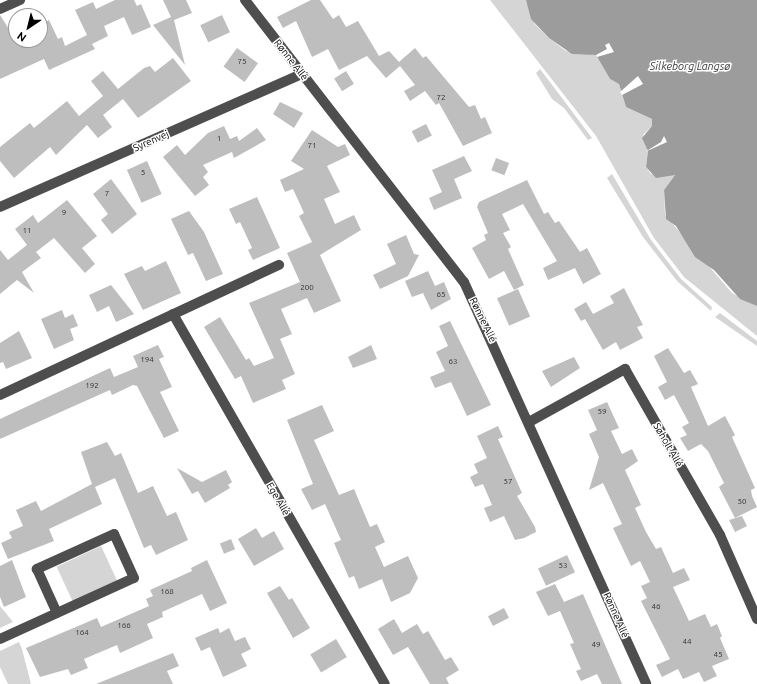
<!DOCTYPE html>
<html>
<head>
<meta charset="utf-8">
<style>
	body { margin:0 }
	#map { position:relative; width:757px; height:684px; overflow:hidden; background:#fff; font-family:Ubuntu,sans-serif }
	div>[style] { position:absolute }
	.green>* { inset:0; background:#d5d5d5; transform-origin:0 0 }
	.water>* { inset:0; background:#9c9c9c }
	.pier>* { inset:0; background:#fff }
	.building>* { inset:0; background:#bebebe; transform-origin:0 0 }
	.minor>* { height:10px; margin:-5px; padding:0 5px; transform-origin:5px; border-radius:5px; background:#4e4e4e }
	span { translate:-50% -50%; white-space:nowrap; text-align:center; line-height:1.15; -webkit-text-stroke:3px #fff; paint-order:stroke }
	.number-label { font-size:8px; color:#303030 }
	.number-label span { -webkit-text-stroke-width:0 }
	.street-label { font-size:10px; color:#000 }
	.water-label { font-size:11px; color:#3d3d3d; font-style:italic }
	.north { position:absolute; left:8px; top:8px; width:40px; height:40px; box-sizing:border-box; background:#fff; border:1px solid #999; border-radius:50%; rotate:215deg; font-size:11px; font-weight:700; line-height:16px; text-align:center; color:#000 }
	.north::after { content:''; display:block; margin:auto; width:14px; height:18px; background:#000; clip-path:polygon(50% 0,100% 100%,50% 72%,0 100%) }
</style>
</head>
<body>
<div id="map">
	<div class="green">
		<div style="clip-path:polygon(490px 0,526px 0,535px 24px,549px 38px,566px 51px,596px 55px,610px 79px,619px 84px,626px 107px,652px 119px,652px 126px,643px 135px,648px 151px,646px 167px,651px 174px,675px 175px,664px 190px,665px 215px,732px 293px,757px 306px,757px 336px,684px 277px,654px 238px,596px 136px)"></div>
		<div style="clip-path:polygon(540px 69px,562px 98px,592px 138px,588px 140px,564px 108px,552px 99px,536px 73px)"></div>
		<div style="clip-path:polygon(612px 174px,651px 240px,681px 279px,712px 307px,711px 311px,677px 281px,643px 237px,607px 178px)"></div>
		<div style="clip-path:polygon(720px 313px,757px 341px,757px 346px,715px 317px)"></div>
		<div style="left:101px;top:546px;width:38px;height:49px;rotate:65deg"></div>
		<div style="clip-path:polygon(0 606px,13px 622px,0 628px)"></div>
		<div style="clip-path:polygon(19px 642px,22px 649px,31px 684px,8px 684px,0 667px,0 651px)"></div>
	</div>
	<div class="water">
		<div style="clip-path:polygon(526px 0,757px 0,757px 306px,740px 299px,714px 270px,695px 257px,676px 226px,666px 219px,664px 190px,675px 175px,656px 178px,646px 167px,648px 151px,642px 138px,652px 126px,652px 119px,626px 107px,619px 84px,610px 79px,596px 55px,572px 54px,549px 38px,531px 19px)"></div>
	</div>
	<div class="pier">
		<div style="clip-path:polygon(609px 43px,614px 52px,597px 57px,596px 55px,607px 49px,605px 45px)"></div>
		<div style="clip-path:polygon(638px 76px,643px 84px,622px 95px,620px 92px)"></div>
		<div style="clip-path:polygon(664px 136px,667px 142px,645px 152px,661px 142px)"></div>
	</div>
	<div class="building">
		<div style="clip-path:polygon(115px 0,134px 0,137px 6px,141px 4px,151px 27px,132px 35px,124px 17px,104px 26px,108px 36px,92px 44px,95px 49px,49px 70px,44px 59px,0 79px,0 15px,16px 40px,40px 40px,40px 25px,49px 20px,58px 39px,62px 37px,65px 46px,87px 35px,75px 10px,93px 2px,96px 9px)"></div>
		<div style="clip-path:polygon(163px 0,186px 0,192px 13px,174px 20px,185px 65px,153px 25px,171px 17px)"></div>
		<div style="clip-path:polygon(311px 0,320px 0,333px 19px,339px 15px,346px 27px,358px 21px,379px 56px,389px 51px,399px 62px,415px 48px,423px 58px,426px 56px,469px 107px,475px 105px,481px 119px,485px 117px,492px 133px,463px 146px,439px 103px,436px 105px,425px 91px,410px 101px,404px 91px,415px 85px,400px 66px,386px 78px,367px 56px,339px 70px,328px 49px,312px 57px,296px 21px,283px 28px,277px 17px)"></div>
		<div style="left:222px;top:15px;width:19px;height:24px;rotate:65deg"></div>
		<div style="left:237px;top:48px;width:26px;height:23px;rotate:36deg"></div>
		<div style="clip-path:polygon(173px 58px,191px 81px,138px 118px,123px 99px,103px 115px,112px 127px,98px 138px,87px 125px,56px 155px,50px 147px,14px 178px,0 161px,0 147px,30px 123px,34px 128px,67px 101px,79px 116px,103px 96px,91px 81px,103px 71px,118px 89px,144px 68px,150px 66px,155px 72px)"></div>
		<div style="left:346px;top:71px;width:15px;height:14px;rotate:58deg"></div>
		<div style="clip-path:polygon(280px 102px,303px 113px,294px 128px,273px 114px)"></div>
		<div style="left:426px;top:124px;width:13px;height:16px;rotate:63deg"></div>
		<div style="clip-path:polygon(224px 126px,230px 139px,237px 136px,239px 141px,257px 128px,266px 140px,234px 158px,232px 152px,203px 165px,208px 172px,203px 177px,209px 185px,195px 196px,163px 157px,177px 145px,185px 155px,208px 133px)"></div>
		<div style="clip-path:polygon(312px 130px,338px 147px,345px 144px,350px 155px,327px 166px,340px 192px,324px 199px,335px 224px,354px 215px,361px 230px,320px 255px,341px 301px,314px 313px,307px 298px,281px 309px,292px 334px,280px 339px,295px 374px,282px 380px,286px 389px,253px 403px,241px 376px,235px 379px,204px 327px,220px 317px,246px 360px,249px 358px,254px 366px,274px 358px,249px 303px,300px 282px,287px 253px,312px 242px,299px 216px,304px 213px,293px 189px,285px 192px,280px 180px,304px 169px,291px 161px)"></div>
		<div style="clip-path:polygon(464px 156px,472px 171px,454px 179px,462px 198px,434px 210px,429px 198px,442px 192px,432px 170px)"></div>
		<div style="left:496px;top:158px;width:14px;height:13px;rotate:21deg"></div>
		<div style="left:147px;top:161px;width:36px;height:22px;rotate:66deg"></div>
		<div style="clip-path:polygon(111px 179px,137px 214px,112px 234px,101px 220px,108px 214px,93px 194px)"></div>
		<div style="clip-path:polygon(527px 180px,544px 214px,548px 212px,555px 223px,559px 221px,580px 252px,587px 248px,601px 274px,583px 284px,575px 268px,548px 280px,543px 268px,557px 261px,523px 204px,502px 214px,510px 230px,503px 233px,511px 247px,508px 249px,524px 285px,514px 290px,504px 271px,489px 279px,472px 248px,486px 240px,484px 235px,488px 233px,477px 207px,479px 202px)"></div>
		<div style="clip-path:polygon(257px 197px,280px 248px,253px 260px,248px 250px,252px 248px,240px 222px,236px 224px,229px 209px)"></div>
		<div style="clip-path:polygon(67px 200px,97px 236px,82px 248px,95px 264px,85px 273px,54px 238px,36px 252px,41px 258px,22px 272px,34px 293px,17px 280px,0 294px,0 250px,8px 260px,27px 245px,15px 229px,33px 215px,38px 223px)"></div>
		<div style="clip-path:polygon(189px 211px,204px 232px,223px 274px,206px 281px,193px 253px,188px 255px,171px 219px)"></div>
		<div style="clip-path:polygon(406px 235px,414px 254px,419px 255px,408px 276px,380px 289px,373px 275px,396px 264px,387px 244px)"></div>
		<div style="clip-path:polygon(166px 261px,181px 293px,143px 310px,124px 274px,142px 266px,145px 271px)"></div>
		<div style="clip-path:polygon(428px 271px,435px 286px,444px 282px,451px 299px,431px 310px,423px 293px,412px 297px,405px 281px)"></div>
		<div style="clip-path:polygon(111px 285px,134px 314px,116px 322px,109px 306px,97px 312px,89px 295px)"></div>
		<div style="clip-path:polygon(624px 288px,643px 325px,637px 327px,643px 338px,620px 350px,616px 342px,603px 350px,585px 319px,581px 321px,574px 309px,586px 302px,593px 314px,614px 303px,610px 296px)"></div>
		<div style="left:518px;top:289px;width:30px;height:23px;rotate:66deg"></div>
		<div style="clip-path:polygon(62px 310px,65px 318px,73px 314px,78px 326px,70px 329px,74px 340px,54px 349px,41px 319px)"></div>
		<div style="clip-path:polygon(450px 321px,491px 405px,467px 416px,451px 382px,435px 388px,430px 377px,445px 371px,436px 352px,448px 346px,439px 326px)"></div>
		<div style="clip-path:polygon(19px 331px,32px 358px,6px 369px,3px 362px,0 363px,0 343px)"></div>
		<div style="clip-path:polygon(158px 345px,164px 357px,159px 359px,172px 387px,160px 392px,179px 431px,164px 438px,137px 386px,133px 385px,112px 395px,110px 390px,0 439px,0 419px,110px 368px,114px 377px,138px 367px,133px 356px)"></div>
		<div style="clip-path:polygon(371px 345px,377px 359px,353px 368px,348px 357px)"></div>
		<div style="clip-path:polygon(668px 348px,684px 373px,690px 370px,698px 384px,691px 387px,708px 426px,725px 416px,735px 435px,732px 437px,755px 488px,751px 490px,752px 496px,757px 507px,735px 518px,719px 487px,724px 483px,708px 451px,701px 444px,688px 451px,680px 438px,687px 435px,682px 427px,689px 423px,674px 395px,665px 400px,658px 387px,667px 382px,654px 356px)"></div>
		<div style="clip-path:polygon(574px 357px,580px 368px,551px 387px,542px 371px)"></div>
		<div style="clip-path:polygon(607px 402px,619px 428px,611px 431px,622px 454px,632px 449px,638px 461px,625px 470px,641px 505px,635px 508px,646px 532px,656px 549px,661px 547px,673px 573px,684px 568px,690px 580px,673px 587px,689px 621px,705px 614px,711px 627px,717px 624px,722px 636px,720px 638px,729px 659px,712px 666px,717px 676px,704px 682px,699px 672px,683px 679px,678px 669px,662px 677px,656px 665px,670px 659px,641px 601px,647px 598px,641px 586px,650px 582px,640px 561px,631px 566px,613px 528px,622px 524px,603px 483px,589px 490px,599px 457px,589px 434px,597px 430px,588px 410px)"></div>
		<div style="clip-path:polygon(322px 405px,334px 431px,314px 440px,339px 495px,354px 489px,370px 527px,377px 524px,385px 542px,375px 547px,384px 567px,408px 556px,418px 578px,410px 593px,391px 602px,382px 579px,359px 589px,354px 576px,349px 578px,334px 543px,341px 540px,325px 504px,312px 510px,301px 489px,313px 484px,287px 420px)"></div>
		<div style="clip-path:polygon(498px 426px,503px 437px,498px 439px,522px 493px,517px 496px,535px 527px,536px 532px,524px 538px,515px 540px,504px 516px,490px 522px,484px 508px,492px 505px,483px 484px,475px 487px,470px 477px,478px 473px,474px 464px,487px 458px,477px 436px)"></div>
		<div style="clip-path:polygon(107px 442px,115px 456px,121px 453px,138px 493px,153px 486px,167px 516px,176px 512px,188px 540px,156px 555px,151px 545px,144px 548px,115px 478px,95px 487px,102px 504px,49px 529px,54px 541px,8px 559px,1px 543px,12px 538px,9px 532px,23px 526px,16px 510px,36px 501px,41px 511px,92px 484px,81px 452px)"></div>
		<div style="clip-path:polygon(177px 468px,202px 482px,226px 470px,232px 482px,228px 485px,230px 488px,205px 503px,198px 491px,192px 494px)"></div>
		<div style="clip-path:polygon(742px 516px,747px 526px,735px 532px,729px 520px)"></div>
		<div style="clip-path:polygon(256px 528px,262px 538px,274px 531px,284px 549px,254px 566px,238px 539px)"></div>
		<div style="left:231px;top:539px;width:11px;height:12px;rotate:68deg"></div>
		<div style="left:567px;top:555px;width:19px;height:32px;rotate:65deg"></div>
		<div style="clip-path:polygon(12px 560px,26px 597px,4px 607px,0 597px,0 566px)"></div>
		<div style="clip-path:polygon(207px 560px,227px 603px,210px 611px,202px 594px,162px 612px,163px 617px,147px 624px,153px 638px,120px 653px,117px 645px,84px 659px,88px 668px,71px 675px,68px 669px,40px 677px,26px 648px,90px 621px,97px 618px,101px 627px,149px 606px,146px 599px,153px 596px,150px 590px,192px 571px,191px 568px)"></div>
		<div style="clip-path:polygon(555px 584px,564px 602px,583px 594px,622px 684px,602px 684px,597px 674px,581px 681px,576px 671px,581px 669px,570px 644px,574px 643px,560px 611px,548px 616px,536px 592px)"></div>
		<div style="clip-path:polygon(280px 586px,289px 600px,292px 598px,310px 628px,293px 638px,267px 593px)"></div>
		<div style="left:504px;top:608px;width:11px;height:18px;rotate:63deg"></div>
		<div style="clip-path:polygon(394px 619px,402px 633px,417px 624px,423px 634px,428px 631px,445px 660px,451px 657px,459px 670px,446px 678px,449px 684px,430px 684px,408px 647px,393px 655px,378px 629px)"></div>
		<div style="clip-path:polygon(218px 628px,220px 633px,229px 628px,235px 641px,245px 637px,251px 649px,241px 654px,247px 666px,223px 677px,210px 647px,201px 651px,195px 638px)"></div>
		<div style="left:336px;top:639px;width:21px;height:30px;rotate:59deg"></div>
		<div style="clip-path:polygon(173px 653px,179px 666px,167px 671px,173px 684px,96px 684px)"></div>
	</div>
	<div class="minor">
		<div style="left:245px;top:0;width:357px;rotate:52.2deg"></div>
		<div style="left:464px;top:282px;width:441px;rotate:65.6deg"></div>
		<div style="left:0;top:9px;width:22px;rotate:-24deg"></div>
		<div style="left:0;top:207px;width:330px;rotate:-23.8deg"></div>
		<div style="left:173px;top:314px;width:426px;rotate:60.2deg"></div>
		<div style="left:0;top:395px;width:308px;rotate:-25deg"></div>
		<div style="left:529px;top:422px;width:110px;rotate:-28.9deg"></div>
		<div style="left:625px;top:369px;width:191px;rotate:60.2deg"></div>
		<div style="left:720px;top:535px;width:92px;rotate:66.2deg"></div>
		<div style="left:0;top:639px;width:147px;rotate:-24.5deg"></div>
		<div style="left:134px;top:578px;width:48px;rotate:-114.4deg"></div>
		<div style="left:114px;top:534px;width:85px;rotate:155.6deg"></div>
		<div style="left:37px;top:569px;width:48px;rotate:65.6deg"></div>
	</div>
	<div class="number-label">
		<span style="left:242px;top:62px">75</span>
		<span style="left:441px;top:98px">72</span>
		<span style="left:219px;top:139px">1</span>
		<span style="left:312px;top:146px">71</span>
		<span style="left:143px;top:173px">5</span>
		<span style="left:107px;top:194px">7</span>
		<span style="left:64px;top:213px">9</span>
		<span style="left:27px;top:231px">11</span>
		<span style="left:307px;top:288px">200</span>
		<span style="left:441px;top:295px">65</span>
		<span style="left:147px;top:360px">194</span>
		<span style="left:453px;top:362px">63</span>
		<span style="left:92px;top:386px">192</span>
		<span style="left:602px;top:412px">59</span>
		<span style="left:508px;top:482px">57</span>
		<span style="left:742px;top:502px">50</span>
		<span style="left:563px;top:566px">53</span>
		<span style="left:167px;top:592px">168</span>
		<span style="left:656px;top:607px">46</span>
		<span style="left:124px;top:626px">166</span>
		<span style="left:82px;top:633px">164</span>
		<span style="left:687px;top:642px">44</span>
		<span style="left:596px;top:645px">49</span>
		<span style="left:718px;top:655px">45</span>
	</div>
	<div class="street-label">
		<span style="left:291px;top:60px;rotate:52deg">Rønne Allé</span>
		<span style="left:151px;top:141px;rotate:-24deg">Syrenvej</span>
		<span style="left:483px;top:320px;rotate:64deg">Rønne Allé</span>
		<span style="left:668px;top:445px;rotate:60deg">Søholt Allé</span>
		<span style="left:278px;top:499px;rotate:60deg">Ege Allé</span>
		<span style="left:616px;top:615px;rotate:66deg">Rønne Allé</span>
	</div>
	<div class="water-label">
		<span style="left:690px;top:66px">Silkeborg Langsø</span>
	</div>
	<div class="north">N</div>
</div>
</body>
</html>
